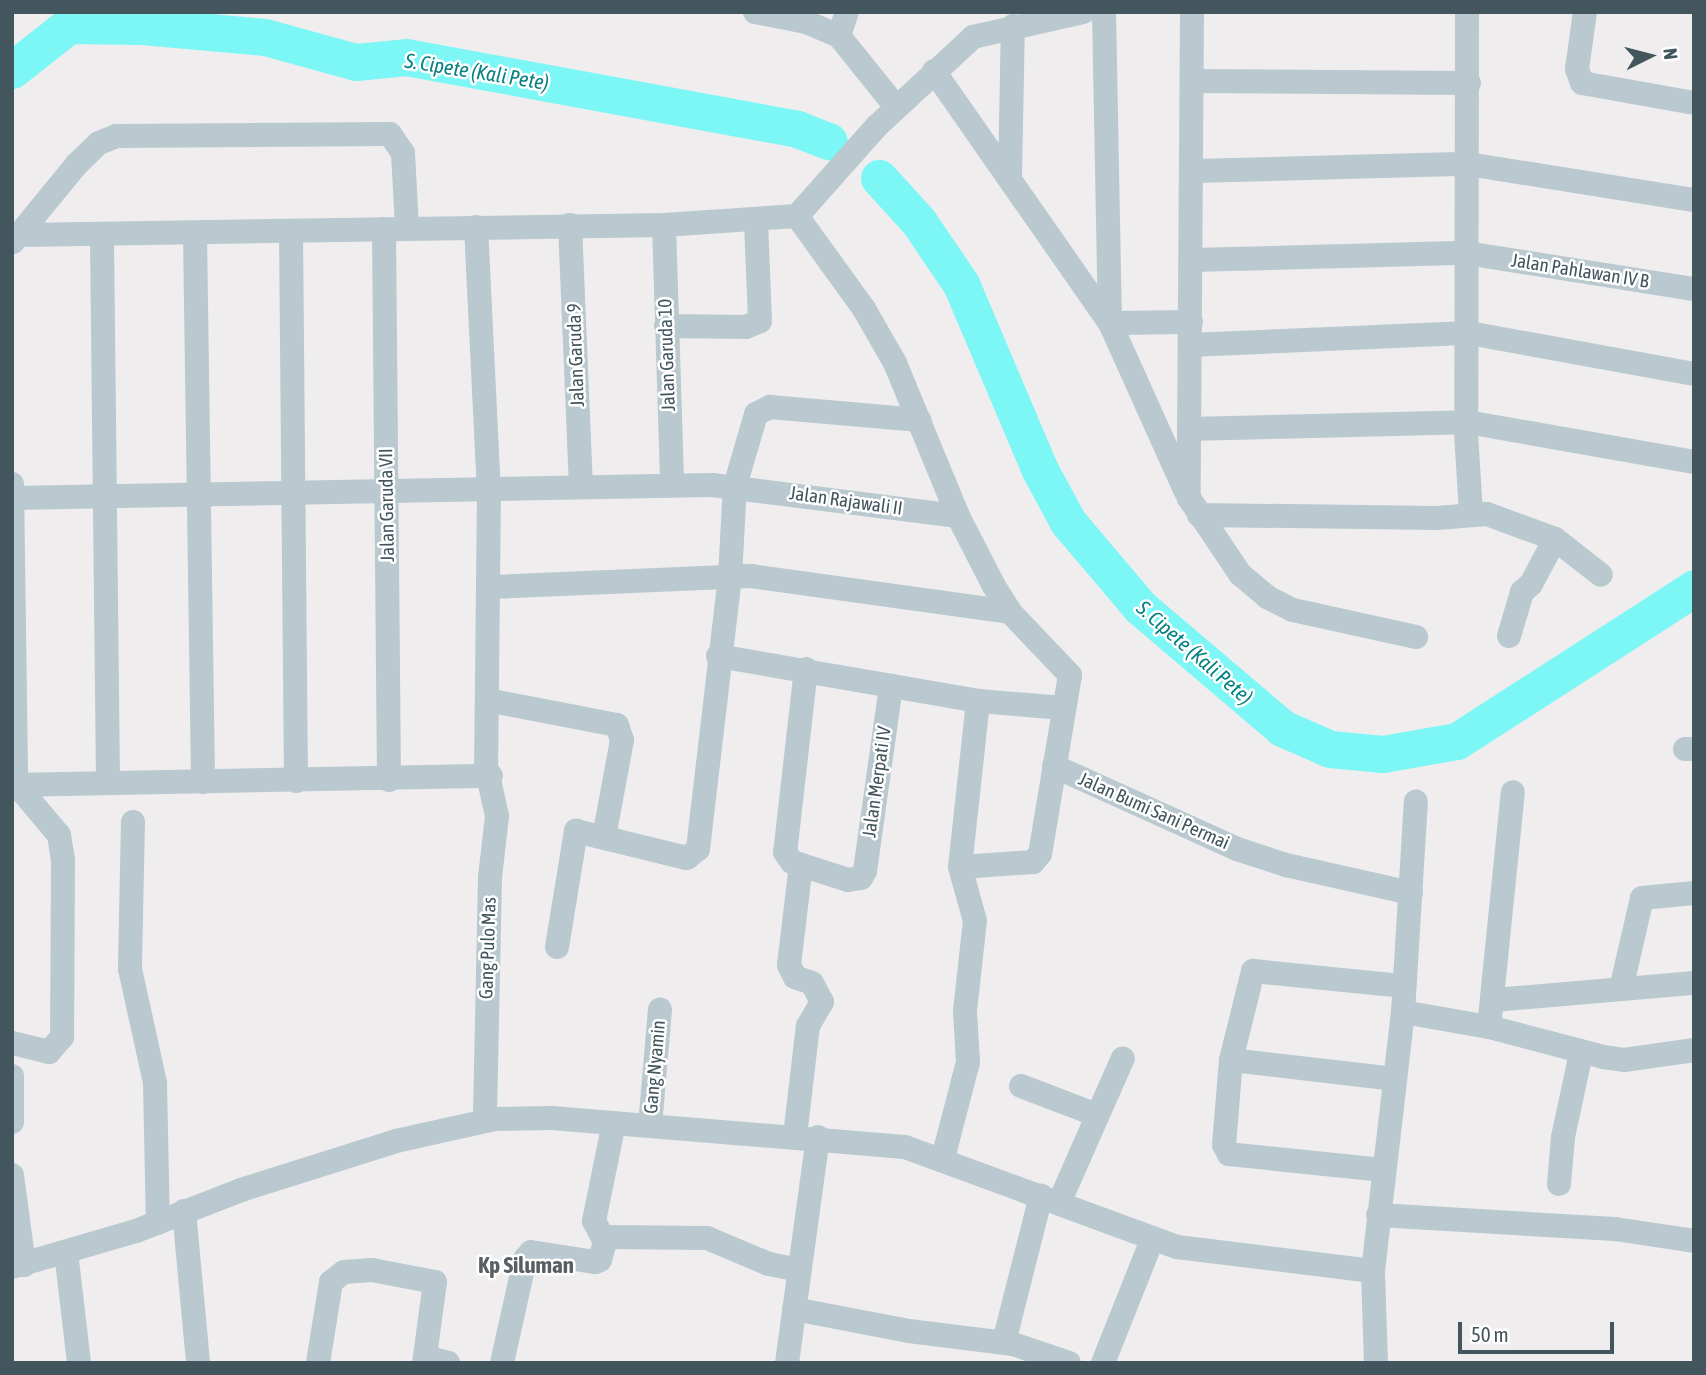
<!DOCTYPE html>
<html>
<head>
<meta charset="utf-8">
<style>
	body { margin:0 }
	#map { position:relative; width:1706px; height:1375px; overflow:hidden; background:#f0edee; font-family:"Asap Condensed",sans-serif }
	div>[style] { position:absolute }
	.river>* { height:37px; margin:-18.5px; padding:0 18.5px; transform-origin:18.5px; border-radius:18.5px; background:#7df6f6 }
	.minor>* { height:24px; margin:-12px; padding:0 12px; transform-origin:12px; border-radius:12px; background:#b9c9cf }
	span { translate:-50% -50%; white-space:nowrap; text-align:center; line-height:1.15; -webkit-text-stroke:5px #fff; paint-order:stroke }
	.street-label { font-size:19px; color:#43565d }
	.water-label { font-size:21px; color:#058282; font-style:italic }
	.quarter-label { font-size:23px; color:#596063; font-weight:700 }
	.frame { position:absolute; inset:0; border:14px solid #43565d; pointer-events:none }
	.north { position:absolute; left:1615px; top:21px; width:70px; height:70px; -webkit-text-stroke:5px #fff; paint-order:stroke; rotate:84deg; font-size:19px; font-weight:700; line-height:28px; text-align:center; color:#43565d }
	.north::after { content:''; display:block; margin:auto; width:24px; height:32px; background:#43565d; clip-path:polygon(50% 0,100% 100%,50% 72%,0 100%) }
	.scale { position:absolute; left:1458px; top:1322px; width:156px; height:32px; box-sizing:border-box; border:4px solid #43565d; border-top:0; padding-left:9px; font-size:21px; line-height:24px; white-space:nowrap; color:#43565d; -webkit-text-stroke:5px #fff; paint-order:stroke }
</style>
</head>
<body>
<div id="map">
	<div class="river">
		<div style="left:12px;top:70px;width:73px;rotate:-38.3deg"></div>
		<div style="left:69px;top:25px;width:73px;rotate:0.8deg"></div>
		<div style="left:142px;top:26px;width:123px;rotate:5.1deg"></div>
		<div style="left:265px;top:37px;width:94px;rotate:15.4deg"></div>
		<div style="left:356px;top:62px;width:50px;rotate:-5.7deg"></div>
		<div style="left:406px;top:57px;width:398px;rotate:10.4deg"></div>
		<div style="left:797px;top:129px;width:34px;rotate:21deg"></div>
		<div style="left:879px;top:178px;width:59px;rotate:47.7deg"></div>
		<div style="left:919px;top:222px;width:75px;rotate:55.9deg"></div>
		<div style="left:961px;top:284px;width:202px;rotate:67deg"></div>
		<div style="left:1040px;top:470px;width:59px;rotate:61.7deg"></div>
		<div style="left:1068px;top:522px;width:111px;rotate:49.7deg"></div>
		<div style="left:1140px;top:607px;width:187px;rotate:40.4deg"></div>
		<div style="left:1282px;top:728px;width:52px;rotate:23.6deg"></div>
		<div style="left:1330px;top:749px;width:53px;rotate:5.4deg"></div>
		<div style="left:1383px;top:754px;width:75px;rotate:-10deg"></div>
		<div style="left:1457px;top:741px;width:282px;rotate:-32.8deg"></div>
	</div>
	<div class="minor">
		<div style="left:755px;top:12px;width:52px;rotate:11.1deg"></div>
		<div style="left:806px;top:22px;width:36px;rotate:23deg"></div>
		<div style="left:839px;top:36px;width:91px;rotate:51.2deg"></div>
		<div style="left:1104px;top:12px;width:311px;rotate:88.9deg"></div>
		<div style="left:1110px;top:323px;width:81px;rotate:-0.7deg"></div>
		<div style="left:1192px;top:12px;width:486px;rotate:90.4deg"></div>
		<div style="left:1189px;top:498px;width:92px;rotate:56.1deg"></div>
		<div style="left:1240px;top:574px;width:35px;rotate:40deg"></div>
		<div style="left:1267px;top:597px;width:29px;rotate:27deg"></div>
		<div style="left:1293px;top:610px;width:126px;rotate:12.4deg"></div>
		<div style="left:1467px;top:12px;width:421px;rotate:90.1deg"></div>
		<div style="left:1466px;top:433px;width:79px;rotate:86.4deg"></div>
		<div style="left:1585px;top:12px;width:58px;rotate:98deg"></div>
		<div style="left:1577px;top:69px;width:15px;rotate:70deg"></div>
		<div style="left:1582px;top:83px;width:114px;rotate:10.1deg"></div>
		<div style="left:839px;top:36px;width:25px;rotate:-72deg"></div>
		<div style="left:934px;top:71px;width:307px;rotate:55.1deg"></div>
		<div style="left:1110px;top:323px;width:185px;rotate:65.8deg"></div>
		<div style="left:1192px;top:81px;width:277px;rotate:0.4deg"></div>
		<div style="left:1194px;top:171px;width:274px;rotate:-1.5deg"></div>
		<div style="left:1468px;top:164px;width:229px;rotate:9.1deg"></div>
		<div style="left:1010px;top:177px;width:151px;rotate:-88.9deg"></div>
		<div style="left:797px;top:216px;width:115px;rotate:54.2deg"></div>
		<div style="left:864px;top:309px;width:62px;rotate:60.1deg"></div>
		<div style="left:895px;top:363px;width:165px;rotate:67.6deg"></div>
		<div style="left:958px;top:516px;width:79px;rotate:62.8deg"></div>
		<div style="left:994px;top:586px;width:31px;rotate:58deg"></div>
		<div style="left:1010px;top:612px;width:87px;rotate:46.4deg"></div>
		<div style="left:1070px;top:675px;width:181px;rotate:99.5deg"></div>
		<div style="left:1040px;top:854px;width:11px;rotate:131deg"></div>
		<div style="left:1033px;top:862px;width:73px;rotate:176.1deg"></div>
		<div style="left:960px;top:867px;width:167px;rotate:-83.8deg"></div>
		<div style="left:570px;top:225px;width:260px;rotate:87.6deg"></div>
		<div style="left:664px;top:225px;width:260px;rotate:88.2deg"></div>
		<div style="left:476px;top:227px;width:262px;rotate:87.2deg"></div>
		<div style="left:489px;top:489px;width:277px;rotate:90.6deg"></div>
		<div style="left:486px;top:766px;width:51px;rotate:77.6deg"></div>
		<div style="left:497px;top:816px;width:61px;rotate:96.5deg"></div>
		<div style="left:490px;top:877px;width:244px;rotate:91.2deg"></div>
		<div style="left:384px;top:229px;width:551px;rotate:89.48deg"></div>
		<div style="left:291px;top:231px;width:550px;rotate:89.48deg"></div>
		<div style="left:195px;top:234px;width:548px;rotate:89.16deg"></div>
		<div style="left:20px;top:235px;width:644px;rotate:-0.89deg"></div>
		<div style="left:664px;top:225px;width:133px;rotate:-3.9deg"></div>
		<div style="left:797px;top:216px;width:120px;rotate:-48.4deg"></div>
		<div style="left:877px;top:126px;width:131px;rotate:-42.8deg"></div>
		<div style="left:973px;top:37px;width:113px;rotate:-12.8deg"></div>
		<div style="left:102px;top:237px;width:546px;rotate:89.37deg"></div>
		<div style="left:13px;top:242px;width:101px;rotate:-50.6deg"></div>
		<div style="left:77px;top:164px;width:30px;rotate:-44deg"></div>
		<div style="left:99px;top:143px;width:18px;rotate:-22deg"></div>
		<div style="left:116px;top:136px;width:274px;rotate:-0.4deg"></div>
		<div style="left:390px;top:134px;width:23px;rotate:56deg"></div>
		<div style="left:403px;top:153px;width:75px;rotate:86.9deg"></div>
		<div style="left:1192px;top:260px;width:274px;rotate:-1.5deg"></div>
		<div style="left:1466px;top:253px;width:231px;rotate:9deg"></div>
		<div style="left:666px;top:326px;width:80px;rotate:0.7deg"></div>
		<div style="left:746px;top:327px;width:15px;rotate:-23deg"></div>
		<div style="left:760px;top:321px;width:101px;rotate:-92.3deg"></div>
		<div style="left:1191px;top:345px;width:278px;rotate:-2.5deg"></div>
		<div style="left:1469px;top:333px;width:229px;rotate:10.3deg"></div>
		<div style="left:1189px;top:429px;width:278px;rotate:-1.4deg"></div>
		<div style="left:1467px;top:422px;width:230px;rotate:10deg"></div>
		<div style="left:12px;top:484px;width:300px;rotate:89.2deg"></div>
		<div style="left:16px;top:784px;width:67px;rotate:49.9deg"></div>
		<div style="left:59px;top:835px;width:25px;rotate:81deg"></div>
		<div style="left:63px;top:860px;width:177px;rotate:90.3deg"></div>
		<div style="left:62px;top:1037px;width:20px;rotate:131deg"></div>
		<div style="left:49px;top:1052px;width:38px;rotate:-166deg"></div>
		<div style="left:12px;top:498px;width:700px;rotate:-1.06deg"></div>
		<div style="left:712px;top:485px;width:248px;rotate:7.2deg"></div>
		<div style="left:1199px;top:515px;width:238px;rotate:0.7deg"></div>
		<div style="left:1437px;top:518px;width:50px;rotate:-4.6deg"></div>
		<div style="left:1487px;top:514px;width:72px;rotate:20.2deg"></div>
		<div style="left:1555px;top:539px;width:58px;rotate:38deg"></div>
		<div style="left:490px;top:587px;width:261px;rotate:-2.4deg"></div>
		<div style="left:751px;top:576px;width:261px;rotate:7.9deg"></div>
		<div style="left:1509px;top:636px;width:46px;rotate:-73.5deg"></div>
		<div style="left:1522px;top:592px;width:12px;rotate:-42deg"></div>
		<div style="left:1531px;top:584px;width:51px;rotate:-61.9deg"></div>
		<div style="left:718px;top:656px;width:264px;rotate:9.8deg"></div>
		<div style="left:978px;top:701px;width:86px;rotate:4.7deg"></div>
		<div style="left:806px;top:669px;width:184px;rotate:96.5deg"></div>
		<div style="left:785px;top:852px;width:12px;rotate:55deg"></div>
		<div style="left:792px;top:862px;width:59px;rotate:17.8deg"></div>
		<div style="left:848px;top:880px;width:13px;rotate:-9deg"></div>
		<div style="left:861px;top:878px;width:8px;rotate:-60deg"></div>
		<div style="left:865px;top:871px;width:187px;rotate:-82deg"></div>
		<div style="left:487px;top:700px;width:132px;rotate:10.9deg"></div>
		<div style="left:617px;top:725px;width:16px;rotate:72deg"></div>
		<div style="left:622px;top:740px;width:99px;rotate:100.5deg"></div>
		<div style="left:1685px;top:749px;width:9px"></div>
		<div style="left:1054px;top:766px;width:201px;rotate:24.4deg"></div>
		<div style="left:1237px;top:849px;width:52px;rotate:18.1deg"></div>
		<div style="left:1286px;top:865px;width:128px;rotate:12.6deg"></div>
		<div style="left:12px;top:785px;width:479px;rotate:-1.1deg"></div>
		<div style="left:133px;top:822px;width:147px;rotate:91.2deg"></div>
		<div style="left:130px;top:969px;width:117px;rotate:77.6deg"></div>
		<div style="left:155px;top:1083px;width:140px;rotate:88.8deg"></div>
		<div style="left:557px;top:947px;width:118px;rotate:-80.7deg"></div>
		<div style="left:576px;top:831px;width:114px;rotate:13.7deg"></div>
		<div style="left:687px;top:858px;width:14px;rotate:-39deg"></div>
		<div style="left:698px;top:849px;width:274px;rotate:-83.3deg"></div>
		<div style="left:730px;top:577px;width:91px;rotate:-86.9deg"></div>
		<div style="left:735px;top:486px;width:75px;rotate:-73.7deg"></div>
		<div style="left:756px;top:414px;width:16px;rotate:-27deg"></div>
		<div style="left:770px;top:407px;width:150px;rotate:5deg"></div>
		<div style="left:1621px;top:989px;width:93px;rotate:-77deg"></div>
		<div style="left:1642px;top:898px;width:52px;rotate:-5.5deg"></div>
		<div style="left:1494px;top:1000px;width:201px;rotate:-4.9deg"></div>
		<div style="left:1403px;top:1012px;width:87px;rotate:9.9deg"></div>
		<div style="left:1489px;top:1027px;width:118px;rotate:14.7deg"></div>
		<div style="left:1603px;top:1057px;width:21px;rotate:8deg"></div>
		<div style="left:1624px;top:1060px;width:71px;rotate:-8.1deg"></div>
		<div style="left:1489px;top:1027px;width:236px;rotate:-84.2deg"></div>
		<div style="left:1231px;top:1060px;width:165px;rotate:6.6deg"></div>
		<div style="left:12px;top:1076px;width:46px;rotate:90deg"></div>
		<div style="left:1021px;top:1086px;width:81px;rotate:20.9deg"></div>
		<div style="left:650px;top:1126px;width:117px;rotate:-85.1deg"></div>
		<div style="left:795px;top:1136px;width:111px;rotate:-83.3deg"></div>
		<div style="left:808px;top:1026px;width:28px;rotate:-60deg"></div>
		<div style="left:822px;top:1002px;width:21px;rotate:-118deg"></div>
		<div style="left:812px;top:983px;width:18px;rotate:-161deg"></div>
		<div style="left:795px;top:977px;width:13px;rotate:-117deg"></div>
		<div style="left:789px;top:965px;width:101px;rotate:-83.2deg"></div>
		<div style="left:943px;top:1158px;width:99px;rotate:-75.4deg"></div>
		<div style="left:968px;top:1062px;width:51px;rotate:-93.4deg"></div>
		<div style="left:965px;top:1011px;width:91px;rotate:-83.7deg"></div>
		<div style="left:975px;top:921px;width:56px;rotate:-105.5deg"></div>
		<div style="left:1383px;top:1170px;width:155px;rotate:-174.1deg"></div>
		<div style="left:1229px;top:1154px;width:10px;rotate:-119deg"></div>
		<div style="left:1224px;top:1145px;width:85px;rotate:-85.3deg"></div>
		<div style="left:1231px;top:1060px;width:92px;rotate:-76.1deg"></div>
		<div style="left:1253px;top:971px;width:152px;rotate:5.7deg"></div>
		<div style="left:12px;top:1175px;width:91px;rotate:82.4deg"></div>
		<div style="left:1559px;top:1184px;width:47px;rotate:-85.1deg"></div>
		<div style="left:1563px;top:1137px;width:86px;rotate:-77.9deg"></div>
		<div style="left:1059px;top:1203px;width:158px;rotate:-66.2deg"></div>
		<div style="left:184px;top:1211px;width:153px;rotate:84.7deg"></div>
		<div style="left:1378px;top:1215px;width:237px;rotate:3.4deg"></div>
		<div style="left:1615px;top:1229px;width:80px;rotate:8.6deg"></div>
		<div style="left:603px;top:1238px;width:19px;rotate:-118deg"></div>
		<div style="left:594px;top:1221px;width:100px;rotate:-78.5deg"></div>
		<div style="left:66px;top:1252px;width:112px;rotate:83.3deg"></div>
		<div style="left:12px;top:1267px;width:129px;rotate:-16.2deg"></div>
		<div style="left:136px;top:1231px;width:113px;rotate:-21.3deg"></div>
		<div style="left:241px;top:1190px;width:163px;rotate:-17.5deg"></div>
		<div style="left:396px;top:1141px;width:101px;rotate:-12.5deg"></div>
		<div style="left:495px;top:1119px;width:57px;rotate:-1deg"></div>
		<div style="left:552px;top:1118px;width:354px;rotate:4.7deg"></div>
		<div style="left:905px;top:1147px;width:290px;rotate:20.2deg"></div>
		<div style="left:1177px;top:1247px;width:197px;rotate:7deg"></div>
		<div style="left:794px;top:1309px;width:117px;rotate:10.8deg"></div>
		<div style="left:909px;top:1331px;width:105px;rotate:7.1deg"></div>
		<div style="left:1013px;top:1344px;width:59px;rotate:18.7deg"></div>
		<div style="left:1004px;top:1342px;width:151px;rotate:-75.8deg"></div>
		<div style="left:426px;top:1357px;width:23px;rotate:15deg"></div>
		<div style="left:318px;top:1363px;width:82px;rotate:-80.9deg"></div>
		<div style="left:331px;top:1282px;width:16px;rotate:-38deg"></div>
		<div style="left:344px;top:1272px;width:28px;rotate:-4deg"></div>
		<div style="left:372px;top:1270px;width:64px;rotate:10.8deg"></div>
		<div style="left:435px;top:1282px;width:82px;rotate:97.7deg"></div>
		<div style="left:502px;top:1363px;width:107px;rotate:-77.5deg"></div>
		<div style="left:525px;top:1259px;width:9px;rotate:-49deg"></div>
		<div style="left:531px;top:1252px;width:65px;rotate:8.9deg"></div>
		<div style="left:595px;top:1262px;width:5px;rotate:-22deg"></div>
		<div style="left:600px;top:1260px;width:24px;rotate:-75deg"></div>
		<div style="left:606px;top:1237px;width:101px;rotate:0.6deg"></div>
		<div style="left:707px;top:1238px;width:67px;rotate:22.8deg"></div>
		<div style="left:769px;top:1264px;width:31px;rotate:11deg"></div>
		<div style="left:787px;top:1363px;width:228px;rotate:-82.2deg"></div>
		<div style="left:1103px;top:1363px;width:132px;rotate:-68.3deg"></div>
		<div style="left:1376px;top:1363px;width:92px;rotate:-91.9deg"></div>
		<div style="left:1373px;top:1271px;width:261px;rotate:-83.4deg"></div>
		<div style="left:1403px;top:1012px;width:211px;rotate:-86.5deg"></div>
	</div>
	<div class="street-label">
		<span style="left:1580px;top:271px;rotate:9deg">Jalan Pahlawan IV B</span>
		<span style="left:576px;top:355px;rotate:-92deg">Jalan Garuda 9</span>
		<span style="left:667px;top:355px;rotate:-92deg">Jalan Garuda 10</span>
		<span style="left:846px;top:501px;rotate:8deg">Jalan Rajawali II</span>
		<span style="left:387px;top:505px;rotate:-91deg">Jalan Garuda VII</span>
		<span style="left:877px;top:782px;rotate:-82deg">Jalan Merpati IV</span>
		<span style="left:1154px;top:811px;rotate:24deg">Jalan Bumi Sani Permai</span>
		<span style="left:488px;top:948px;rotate:-88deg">Gang Pulo Mas</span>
		<span style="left:655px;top:1067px;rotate:-85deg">Gang Nyamin</span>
	</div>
	<div class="water-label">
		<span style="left:477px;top:71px;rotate:9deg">S. Cipete (Kali Pete)</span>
		<span style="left:1195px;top:652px;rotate:41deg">S. Cipete (Kali Pete)</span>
	</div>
	<div class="quarter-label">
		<span style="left:526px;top:1265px">Kp Siluman</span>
	</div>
	<div class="frame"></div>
	<div class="north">N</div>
	<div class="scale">50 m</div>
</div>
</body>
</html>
